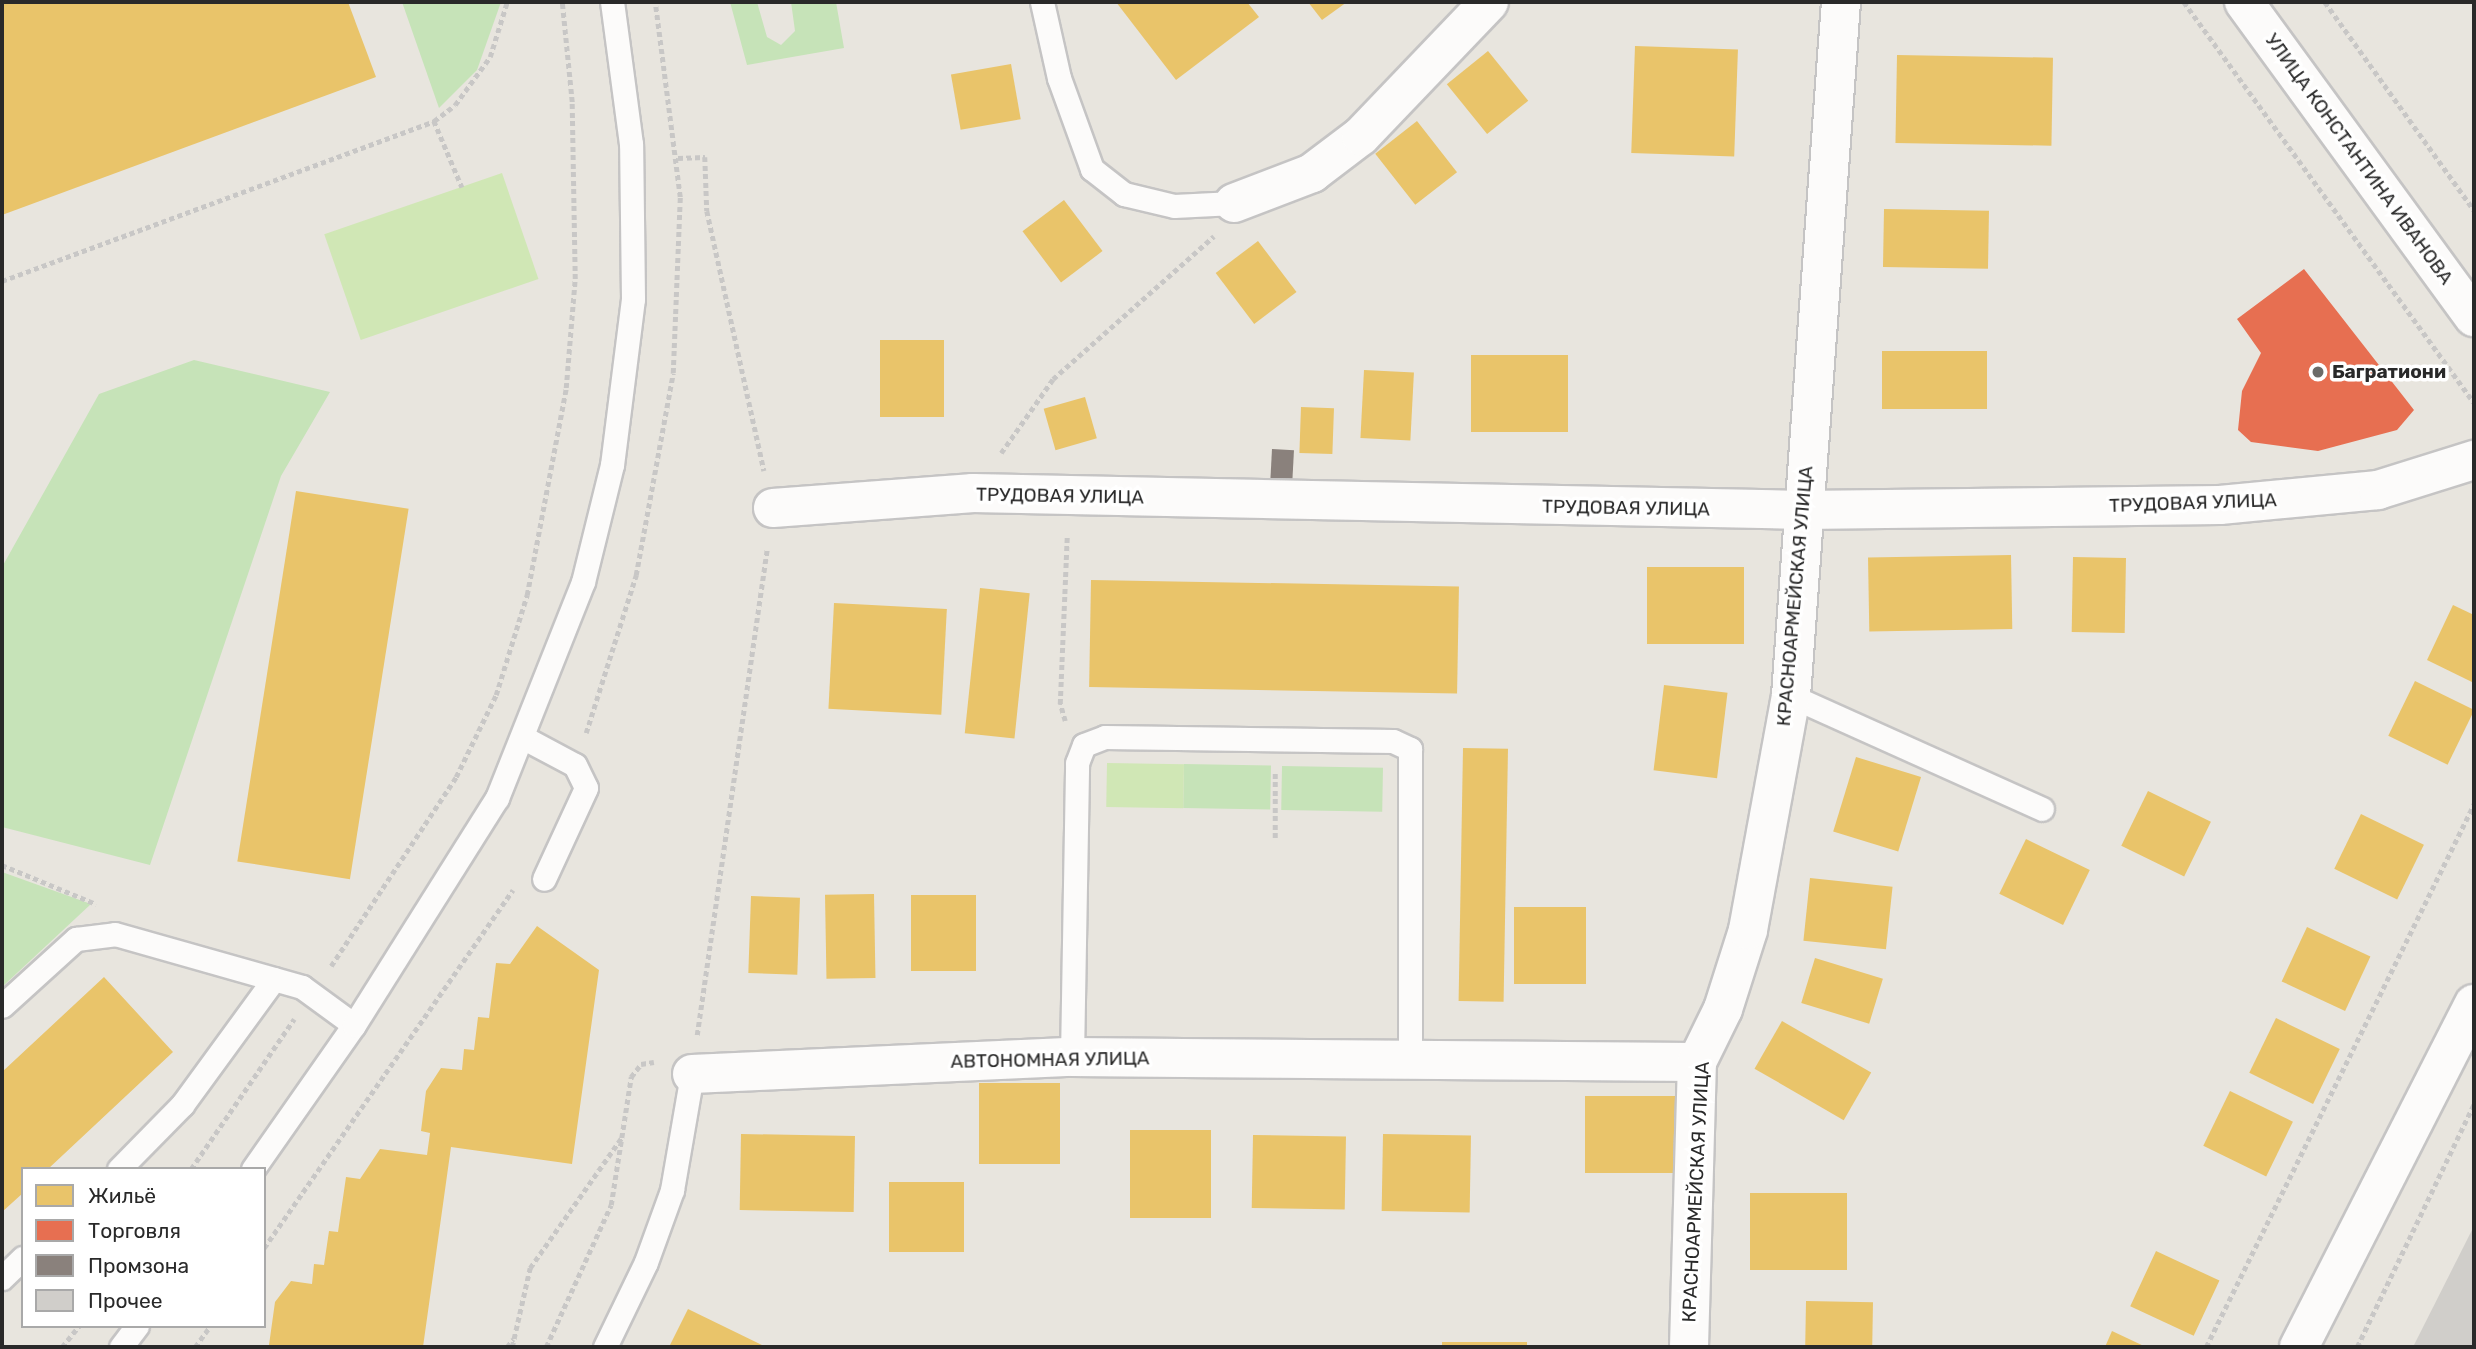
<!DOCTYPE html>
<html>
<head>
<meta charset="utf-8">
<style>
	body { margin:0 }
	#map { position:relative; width:2476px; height:1349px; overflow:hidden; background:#e8e5de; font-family:Rubik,sans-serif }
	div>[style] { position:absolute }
	.green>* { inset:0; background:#c6e3b8; transform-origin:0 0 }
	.pitch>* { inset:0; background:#d0e7b5; transform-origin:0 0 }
	.homes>* { inset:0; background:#e9c46a; transform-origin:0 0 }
	.shops>* { inset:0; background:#e76f51 }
	.industry>* { inset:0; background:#8a817c; transform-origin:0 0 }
	.building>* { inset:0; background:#d0ceca }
	.path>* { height:4.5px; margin-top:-2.25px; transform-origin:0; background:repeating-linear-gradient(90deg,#c8c7c6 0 5px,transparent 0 8.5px) }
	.roads { filter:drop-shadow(2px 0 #c5c4c4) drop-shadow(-2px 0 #c5c4c4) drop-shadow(0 2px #c5c4c4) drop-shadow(0 -2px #c5c4c4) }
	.service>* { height:23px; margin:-11.5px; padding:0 11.5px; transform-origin:11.5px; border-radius:11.5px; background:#fcfbfa }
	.minor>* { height:38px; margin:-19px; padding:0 19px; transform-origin:19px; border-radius:19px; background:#fcfbfa }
	.tertiary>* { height:38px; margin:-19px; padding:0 19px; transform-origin:19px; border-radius:19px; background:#fcfbfa }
	.dots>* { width:19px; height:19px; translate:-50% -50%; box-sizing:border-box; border:4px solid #fff; border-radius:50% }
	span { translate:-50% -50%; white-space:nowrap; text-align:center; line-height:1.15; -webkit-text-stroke:7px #fff; paint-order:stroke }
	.street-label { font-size:19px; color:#292929 }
	.poi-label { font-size:19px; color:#292929; font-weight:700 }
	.left { translate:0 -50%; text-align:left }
	.frame { position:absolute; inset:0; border:4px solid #292929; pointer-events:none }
	.legend { position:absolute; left:21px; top:1167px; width:245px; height:161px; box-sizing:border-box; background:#fff; border:2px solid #a9a9a9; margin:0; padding:9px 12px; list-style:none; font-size:21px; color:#292929 }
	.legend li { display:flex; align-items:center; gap:14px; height:35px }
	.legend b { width:35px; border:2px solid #a9a9a9 }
</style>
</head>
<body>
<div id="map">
	<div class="green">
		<div style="clip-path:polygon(402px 2px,501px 2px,477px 70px,439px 108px)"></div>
		<div style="clip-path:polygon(730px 2px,757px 2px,767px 37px,781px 45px,795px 31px,791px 2px,836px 2px,844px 48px,747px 65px)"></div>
		<div style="clip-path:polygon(194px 360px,330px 392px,281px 476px,150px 865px,2px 827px,2px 567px,99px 394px)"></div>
		<div style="left:1184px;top:764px;width:87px;height:44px;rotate:1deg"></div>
		<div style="left:1282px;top:766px;width:101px;height:44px;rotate:1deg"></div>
		<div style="clip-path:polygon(2px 872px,91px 904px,2px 987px)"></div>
	</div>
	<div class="pitch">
		<div style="left:502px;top:173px;width:112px;height:188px;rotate:71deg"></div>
		<div style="left:1107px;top:763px;width:77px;height:44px;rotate:1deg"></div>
	</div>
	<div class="homes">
		<div style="clip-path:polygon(348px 2px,376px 77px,2px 215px,2px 3px)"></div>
		<div style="clip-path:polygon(1116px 2px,1247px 2px,1259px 17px,1176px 80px)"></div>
		<div style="clip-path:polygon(1308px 2px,1347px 2px,1322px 20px)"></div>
		<div style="left:1635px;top:46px;width:103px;height:107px;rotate:2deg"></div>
		<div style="left:1488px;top:51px;width:64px;height:53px;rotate:51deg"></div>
		<div style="left:1897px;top:55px;width:156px;height:88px;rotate:1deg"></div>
		<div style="left:1011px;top:64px;width:56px;height:61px;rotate:80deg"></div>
		<div style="left:1417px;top:121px;width:65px;height:53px;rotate:52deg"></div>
		<div style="left:1064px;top:200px;width:64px;height:52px;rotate:53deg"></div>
		<div style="left:1884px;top:209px;width:105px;height:58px;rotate:1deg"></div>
		<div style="left:1258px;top:241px;width:64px;height:53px;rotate:53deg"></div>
		<div style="left:880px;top:340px;width:64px;height:77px"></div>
		<div style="left:1882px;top:351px;width:105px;height:58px"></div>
		<div style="left:1471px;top:355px;width:97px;height:77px"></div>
		<div style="left:1364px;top:370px;width:50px;height:68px;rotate:3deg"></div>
		<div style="left:1085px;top:397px;width:43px;height:43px;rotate:74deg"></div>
		<div style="left:1301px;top:407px;width:33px;height:46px;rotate:2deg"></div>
		<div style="left:296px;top:491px;width:114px;height:375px;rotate:9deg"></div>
		<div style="left:2011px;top:555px;width:74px;height:143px;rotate:89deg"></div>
		<div style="left:2073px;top:557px;width:53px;height:75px;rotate:1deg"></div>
		<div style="left:1647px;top:567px;width:97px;height:77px"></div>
		<div style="left:1091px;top:580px;width:368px;height:107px;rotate:1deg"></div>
		<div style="left:980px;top:588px;width:50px;height:146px;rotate:6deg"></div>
		<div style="left:834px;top:603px;width:113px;height:106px;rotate:3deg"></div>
		<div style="clip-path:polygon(2453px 605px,2474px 615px,2474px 683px,2427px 660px)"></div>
		<div style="left:2415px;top:681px;width:66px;height:61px;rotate:26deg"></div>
		<div style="left:1664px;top:685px;width:64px;height:86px;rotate:7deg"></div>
		<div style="left:1463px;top:748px;width:45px;height:253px;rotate:1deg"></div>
		<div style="left:1856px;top:757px;width:68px;height:78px;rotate:17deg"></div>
		<div style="left:2148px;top:791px;width:70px;height:61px;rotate:26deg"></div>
		<div style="left:2361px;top:814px;width:70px;height:61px;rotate:26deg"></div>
		<div style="left:2026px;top:839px;width:71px;height:61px;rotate:26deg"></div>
		<div style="left:1810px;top:878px;width:83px;height:63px;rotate:6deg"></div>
		<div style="left:874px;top:894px;width:84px;height:49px;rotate:89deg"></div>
		<div style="left:911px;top:895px;width:65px;height:76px"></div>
		<div style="left:751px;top:896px;width:49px;height:77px;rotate:2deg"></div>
		<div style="left:1514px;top:907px;width:72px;height:77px"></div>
		<div style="clip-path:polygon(537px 926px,599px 970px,572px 1164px,451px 1147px,423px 1347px,269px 1345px,275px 1302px,291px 1281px,312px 1284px,314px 1264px,324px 1265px,329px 1231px,338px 1232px,346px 1177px,360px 1179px,380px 1149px,427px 1155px,430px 1133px,421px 1131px,426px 1091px,441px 1068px,462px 1070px,464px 1049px,474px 1050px,478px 1017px,489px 1018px,496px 963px,510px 964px)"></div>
		<div style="left:2307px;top:927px;width:70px;height:60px;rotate:25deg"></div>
		<div style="left:1815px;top:958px;width:71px;height:47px;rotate:17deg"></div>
		<div style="clip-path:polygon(104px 977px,173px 1052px,48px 1169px,23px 1169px,23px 1193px,2px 1212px,2px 1072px)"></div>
		<div style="left:2276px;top:1018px;width:71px;height:61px;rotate:26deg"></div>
		<div style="left:1782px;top:1021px;width:103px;height:55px;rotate:30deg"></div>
		<div style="left:979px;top:1083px;width:81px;height:81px"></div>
		<div style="left:2230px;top:1091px;width:70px;height:61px;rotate:26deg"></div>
		<div style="left:1585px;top:1096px;width:96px;height:77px"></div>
		<div style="left:1130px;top:1130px;width:81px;height:88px"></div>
		<div style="left:741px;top:1134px;width:114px;height:76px;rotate:1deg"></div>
		<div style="left:1383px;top:1134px;width:88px;height:77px;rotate:1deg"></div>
		<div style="left:1253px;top:1135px;width:93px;height:73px;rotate:1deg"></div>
		<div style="left:889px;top:1182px;width:75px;height:70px"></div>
		<div style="left:1750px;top:1193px;width:97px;height:77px"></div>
		<div style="left:2156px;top:1251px;width:70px;height:61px;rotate:25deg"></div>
		<div style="left:1806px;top:1301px;width:67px;height:46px;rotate:1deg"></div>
		<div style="clip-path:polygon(688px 1309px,766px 1347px,669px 1347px)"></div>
		<div style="clip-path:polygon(2112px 1331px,2146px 1347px,2105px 1347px)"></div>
		<div style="left:1442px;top:1342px;width:85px;height:5px"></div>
	</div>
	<div class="shops">
		<div style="clip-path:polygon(2304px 269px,2414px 410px,2397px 430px,2318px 451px,2251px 442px,2238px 430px,2242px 391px,2261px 353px,2237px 319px)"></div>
	</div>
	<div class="industry">
		<div style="left:1272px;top:449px;width:22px;height:32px;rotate:3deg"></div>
	</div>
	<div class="building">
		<div style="clip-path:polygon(2474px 1226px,2474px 1347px,2413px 1347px)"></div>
	</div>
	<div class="path">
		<div style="left:2184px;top:2px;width:494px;rotate:54.1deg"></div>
		<div style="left:2325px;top:2px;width:256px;rotate:54.4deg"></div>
		<div style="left:434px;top:121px;width:72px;rotate:67deg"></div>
		<div style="left:678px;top:158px;width:27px;rotate:-2deg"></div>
		<div style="left:705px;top:157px;width:54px;rotate:87.9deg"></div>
		<div style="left:707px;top:211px;width:266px;rotate:77.6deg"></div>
		<div style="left:2px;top:281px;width:461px;rotate:-20.3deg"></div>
		<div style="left:434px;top:121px;width:26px;rotate:-37deg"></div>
		<div style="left:455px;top:105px;width:59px;rotate:-53.9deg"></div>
		<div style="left:490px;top:57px;width:58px;rotate:-72.8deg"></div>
		<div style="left:1001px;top:453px;width:90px;rotate:-54.9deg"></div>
		<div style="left:1053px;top:379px;width:215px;rotate:-41.6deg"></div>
		<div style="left:1065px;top:721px;width:18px;rotate:-106deg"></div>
		<div style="left:1060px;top:704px;width:169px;rotate:-87.6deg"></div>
		<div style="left:586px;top:733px;width:166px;rotate:-72.4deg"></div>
		<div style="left:636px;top:575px;width:205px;rotate:-79.6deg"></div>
		<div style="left:673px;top:373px;width:176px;rotate:-87.7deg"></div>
		<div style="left:680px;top:197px;width:197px;rotate:-97.3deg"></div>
		<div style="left:1275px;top:838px;width:66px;rotate:-90deg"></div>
		<div style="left:2px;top:865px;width:102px;rotate:22.5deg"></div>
		<div style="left:331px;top:966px;width:227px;rotate:-56.5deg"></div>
		<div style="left:456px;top:777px;width:91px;rotate:-64deg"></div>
		<div style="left:496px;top:695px;width:105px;rotate:-72.8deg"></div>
		<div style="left:527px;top:595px;width:211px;rotate:-79.3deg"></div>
		<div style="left:566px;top:388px;width:109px;rotate:-85.3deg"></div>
		<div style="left:575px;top:279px;width:177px;rotate:-91deg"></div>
		<div style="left:572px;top:102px;width:100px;rotate:-95.7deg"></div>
		<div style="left:697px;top:1035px;width:492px;rotate:-81.8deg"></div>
		<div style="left:191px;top:1169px;width:182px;rotate:-55.5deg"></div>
		<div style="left:264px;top:1248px;width:436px;rotate:-55.2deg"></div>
		<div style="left:62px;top:1347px;width:27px;rotate:-51deg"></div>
		<div style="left:195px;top:1347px;width:26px;rotate:-54deg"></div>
		<div style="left:507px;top:1347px;width:10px;rotate:-53deg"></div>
		<div style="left:512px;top:1347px;width:81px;rotate:-77.2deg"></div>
		<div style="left:530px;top:1268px;width:160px;rotate:-54.9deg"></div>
		<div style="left:546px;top:1347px;width:156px;rotate:-65.4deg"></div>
		<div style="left:611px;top:1205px;width:130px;rotate:-81.1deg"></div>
		<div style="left:631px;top:1077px;width:16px;rotate:-52deg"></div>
		<div style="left:641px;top:1064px;width:13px;rotate:-9deg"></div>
		<div style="left:2206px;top:1347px;width:606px;rotate:-63.73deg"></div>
		<div style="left:2357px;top:1347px;width:270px;rotate:-64.3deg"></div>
	</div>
	<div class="roads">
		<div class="service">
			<div style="left:1042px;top:2px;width:78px;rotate:77.4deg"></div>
			<div style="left:1059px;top:78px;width:97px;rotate:70.1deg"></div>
			<div style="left:1092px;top:169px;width:41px;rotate:38deg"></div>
			<div style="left:1124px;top:194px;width:51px;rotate:13.5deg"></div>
			<div style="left:1174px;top:206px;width:60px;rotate:-2.9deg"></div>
			<div style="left:1791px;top:696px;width:275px;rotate:24.2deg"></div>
			<div style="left:526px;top:739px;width:55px;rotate:28deg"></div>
			<div style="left:575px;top:765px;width:25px;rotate:64deg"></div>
			<div style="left:586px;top:788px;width:100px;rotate:114.8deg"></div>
			<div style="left:2px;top:1006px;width:100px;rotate:-42.2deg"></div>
			<div style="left:76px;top:939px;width:39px;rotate:-7deg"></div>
			<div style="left:115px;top:934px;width:194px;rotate:15.8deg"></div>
			<div style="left:302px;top:987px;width:64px;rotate:36.2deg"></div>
			<div style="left:1072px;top:1057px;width:294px;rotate:-89deg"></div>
			<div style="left:1077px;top:763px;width:19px;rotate:-69deg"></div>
			<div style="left:1084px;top:745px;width:22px;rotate:-21deg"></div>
			<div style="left:1105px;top:737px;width:288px;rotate:0.8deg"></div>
			<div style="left:1393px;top:741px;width:19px;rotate:25deg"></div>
			<div style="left:1410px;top:749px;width:312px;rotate:90deg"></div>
			<div style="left:119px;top:1169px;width:90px;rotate:-45.5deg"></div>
			<div style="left:182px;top:1105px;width:156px;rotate:-53.9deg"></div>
			<div style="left:253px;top:1169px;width:176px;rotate:-55deg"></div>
			<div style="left:354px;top:1025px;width:268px;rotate:-57.8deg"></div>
			<div style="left:497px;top:798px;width:232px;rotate:-68.3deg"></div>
			<div style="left:583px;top:582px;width:121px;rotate:-76.1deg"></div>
			<div style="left:612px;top:465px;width:167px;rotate:-82.8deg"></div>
			<div style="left:633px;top:299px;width:155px;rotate:-90.7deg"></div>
			<div style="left:631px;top:144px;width:143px;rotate:-97.6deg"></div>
			<div style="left:2px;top:1278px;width:29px;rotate:-44deg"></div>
			<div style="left:121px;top:1347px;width:26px;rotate:-53deg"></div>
			<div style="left:605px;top:1347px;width:94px;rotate:-64.2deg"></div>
			<div style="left:646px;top:1262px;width:77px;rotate:-70.1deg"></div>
			<div style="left:672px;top:1190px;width:118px;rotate:-80.2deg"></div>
		</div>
		<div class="minor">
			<div style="left:1234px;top:203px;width:84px;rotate:-21deg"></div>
			<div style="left:1312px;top:173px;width:61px;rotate:-37.1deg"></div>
			<div style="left:1361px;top:136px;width:185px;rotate:-46.3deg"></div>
			<div style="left:773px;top:508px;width:201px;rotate:-4.3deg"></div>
			<div style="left:973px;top:493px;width:829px;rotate:1.17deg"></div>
			<div style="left:1802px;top:510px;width:418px;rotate:-0.7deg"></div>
			<div style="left:2220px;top:505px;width:159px;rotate:-5.4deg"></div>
			<div style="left:2378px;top:490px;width:101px;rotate:-17.4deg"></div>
			<div style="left:692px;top:1074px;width:380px;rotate:-2.6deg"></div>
			<div style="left:1072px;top:1057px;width:625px;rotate:0.46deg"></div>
			<div style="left:1689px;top:1347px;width:285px;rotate:-88.4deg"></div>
			<div style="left:1697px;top:1062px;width:59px;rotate:-63.9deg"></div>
			<div style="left:1723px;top:1009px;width:83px;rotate:-72.4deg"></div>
			<div style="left:1748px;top:930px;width:238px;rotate:-79.6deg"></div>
			<div style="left:1791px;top:696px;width:696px;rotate:-85.88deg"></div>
		</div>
		<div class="tertiary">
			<div style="left:2244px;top:2px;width:390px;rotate:53.9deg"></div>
			<div style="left:2299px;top:1347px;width:385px;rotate:-63deg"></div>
		</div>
	</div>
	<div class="dots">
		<div style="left:2318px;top:372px;background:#6c6b68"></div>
	</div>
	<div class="street-label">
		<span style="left:2359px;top:159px;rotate:54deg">УЛИЦА КОНСТАНТИНА ИВАНОВА</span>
		<span style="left:1060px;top:496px;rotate:1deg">ТРУДОВАЯ УЛИЦА</span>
		<span style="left:2193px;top:503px;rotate:-2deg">ТРУДОВАЯ УЛИЦА</span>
		<span style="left:1626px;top:508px;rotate:1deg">ТРУДОВАЯ УЛИЦА</span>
		<span style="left:1795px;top:596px;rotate:-85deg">КРАСНОАРМЕЙСКАЯ УЛИЦА</span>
		<span style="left:1050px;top:1060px;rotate:-1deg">АВТОНОМНАЯ УЛИЦА</span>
		<span style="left:1696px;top:1192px;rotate:-87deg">КРАСНОАРМЕЙСКАЯ УЛИЦА</span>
	</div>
	<div class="poi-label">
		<span class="left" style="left:2332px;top:372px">Багратиони</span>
	</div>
	<div class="frame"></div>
	<ul class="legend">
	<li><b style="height:19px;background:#e9c46a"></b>Жильё</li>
	<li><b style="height:19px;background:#e76f51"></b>Торговля</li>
	<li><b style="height:19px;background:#8a817c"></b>Промзона</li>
	<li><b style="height:19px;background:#d0ceca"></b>Прочее</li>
	</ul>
</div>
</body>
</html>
